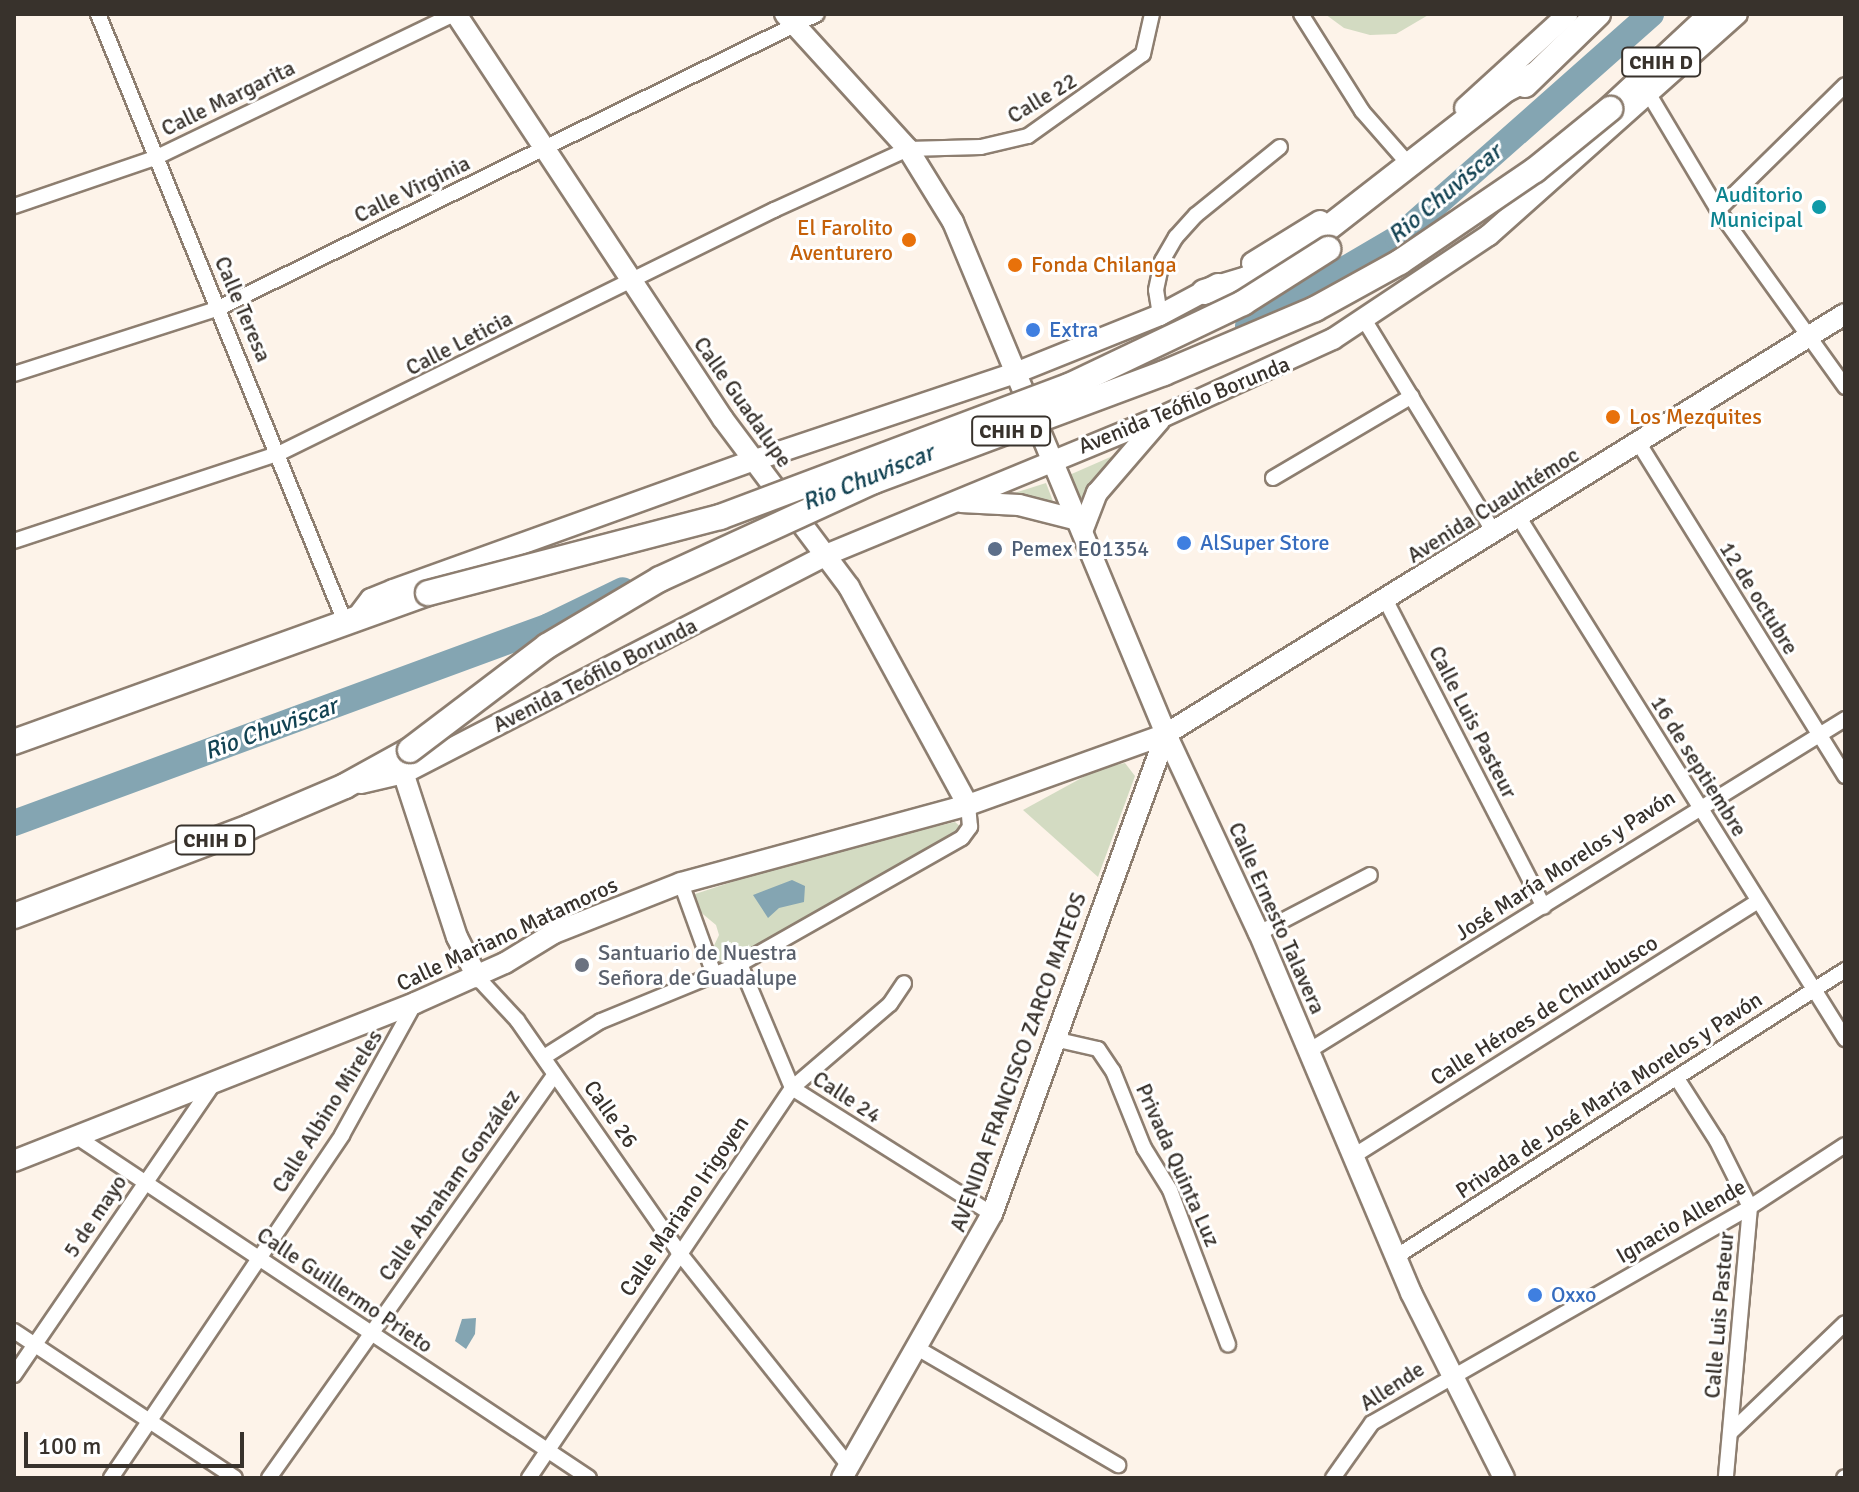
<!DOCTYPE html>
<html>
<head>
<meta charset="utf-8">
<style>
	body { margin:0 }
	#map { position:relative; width:1859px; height:1492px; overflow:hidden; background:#fdf3e9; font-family:Signika,sans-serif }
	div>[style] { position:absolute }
	.green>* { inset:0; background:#d3dbc2 }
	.water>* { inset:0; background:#84a5b2 }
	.river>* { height:26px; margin:-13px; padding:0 13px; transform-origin:13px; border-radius:13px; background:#84a5b2 }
	.roads { filter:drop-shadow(2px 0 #8d7e70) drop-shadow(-2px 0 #8d7e70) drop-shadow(0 2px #8d7e70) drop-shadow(0 -2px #8d7e70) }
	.street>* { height:14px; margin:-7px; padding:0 7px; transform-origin:7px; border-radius:7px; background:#fff }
	.secondary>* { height:20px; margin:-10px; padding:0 10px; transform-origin:10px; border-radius:10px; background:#fff }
	.primary>* { height:24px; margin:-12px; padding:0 12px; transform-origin:12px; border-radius:12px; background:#fff }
	.bridges { filter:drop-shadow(2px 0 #8d7e70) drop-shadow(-2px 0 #8d7e70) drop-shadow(0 2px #8d7e70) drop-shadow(0 -2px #8d7e70) }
	.primary-bridge>* { height:24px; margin:-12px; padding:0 12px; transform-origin:12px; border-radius:12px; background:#fff }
	.dots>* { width:22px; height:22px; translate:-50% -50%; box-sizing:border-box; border:4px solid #fff; border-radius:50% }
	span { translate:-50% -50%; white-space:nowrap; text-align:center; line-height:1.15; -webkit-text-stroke:6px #fff; paint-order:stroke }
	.shield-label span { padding:2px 6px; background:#fff; border:2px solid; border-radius:6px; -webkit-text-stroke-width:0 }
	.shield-label { font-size:20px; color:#38322c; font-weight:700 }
	.street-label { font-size:22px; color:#38322c }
	.culture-label { font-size:22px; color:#0d838f }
	.right { translate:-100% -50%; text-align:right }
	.food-label { font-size:22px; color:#c56008 }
	.left { translate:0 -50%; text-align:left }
	.shop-label { font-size:22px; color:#366cbe }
	.service-label { font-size:22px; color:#4e5e75 }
	.worship-label { font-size:22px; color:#5b616d }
	.water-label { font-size:24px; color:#134353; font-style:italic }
	.frame { position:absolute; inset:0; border:16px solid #38322c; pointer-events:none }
	.scale { position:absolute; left:24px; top:1432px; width:220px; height:36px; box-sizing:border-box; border:4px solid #38322c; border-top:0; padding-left:10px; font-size:24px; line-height:28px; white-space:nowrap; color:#38322c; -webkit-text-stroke:6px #fff; paint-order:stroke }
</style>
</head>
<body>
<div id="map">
	<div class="green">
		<div style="clip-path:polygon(1325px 14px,1430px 14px,1396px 34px,1370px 35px,1344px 28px)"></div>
		<div style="clip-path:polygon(1115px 455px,1104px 466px,1082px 503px,1067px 476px)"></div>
		<div style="clip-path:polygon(1046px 483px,1056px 509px,1005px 496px)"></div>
		<div style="clip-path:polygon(1125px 763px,1135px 776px,1098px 877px,1023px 810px,1098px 769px)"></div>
		<div style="clip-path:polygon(955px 822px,962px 828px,928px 852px,719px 966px,711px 952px,719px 935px,716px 925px,698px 910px,692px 895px,812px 856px)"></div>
	</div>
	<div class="water">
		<div style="clip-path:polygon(792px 880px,805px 886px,804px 902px,779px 908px,768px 918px,753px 895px)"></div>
		<div style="clip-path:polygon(476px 1318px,475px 1334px,466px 1349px,455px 1341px,462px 1319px)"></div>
	</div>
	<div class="river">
		<div style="left:1248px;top:326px;width:174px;rotate:-30.4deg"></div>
		<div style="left:1398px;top:238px;width:338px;rotate:-41.5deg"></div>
		<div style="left:14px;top:823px;width:570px;rotate:-20.21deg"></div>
		<div style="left:549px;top:626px;width:82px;rotate:-25.9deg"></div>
	</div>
	<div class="roads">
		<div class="street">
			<div style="left:98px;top:14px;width:656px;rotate:67.89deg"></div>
			<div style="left:1301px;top:14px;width:115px;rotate:57.8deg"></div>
			<div style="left:1362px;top:111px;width:65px;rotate:48.7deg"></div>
			<div style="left:1650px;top:96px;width:133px;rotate:59.2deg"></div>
			<div style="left:1718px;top:210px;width:218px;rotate:54.3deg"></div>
			<div style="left:14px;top:206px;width:149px;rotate:-18.8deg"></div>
			<div style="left:155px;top:158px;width:332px;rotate:-25.7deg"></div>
			<div style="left:1718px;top:210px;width:178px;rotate:-44.5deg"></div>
			<div style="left:1160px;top:315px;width:25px;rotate:-99deg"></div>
			<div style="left:1156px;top:290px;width:30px;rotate:-78deg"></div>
			<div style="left:1162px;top:261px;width:28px;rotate:-60deg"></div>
			<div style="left:1176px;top:237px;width:30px;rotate:-48deg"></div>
			<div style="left:1196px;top:215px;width:108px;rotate:-39deg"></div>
			<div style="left:1365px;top:321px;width:246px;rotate:58.6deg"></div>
			<div style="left:14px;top:374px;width:215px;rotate:-17.8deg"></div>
			<div style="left:219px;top:308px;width:666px;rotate:-26.18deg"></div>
			<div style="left:1638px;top:442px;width:393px;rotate:58.2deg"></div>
			<div style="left:1273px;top:478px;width:161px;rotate:-30.5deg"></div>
			<div style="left:1518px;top:516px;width:617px;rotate:57.98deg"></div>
			<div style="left:14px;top:541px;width:280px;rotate:-18.3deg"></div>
			<div style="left:280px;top:453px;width:551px;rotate:-26.19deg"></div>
			<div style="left:774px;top:210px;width:147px;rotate:-24.5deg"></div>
			<div style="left:908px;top:149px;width:73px;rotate:-1.6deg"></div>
			<div style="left:981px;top:147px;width:48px;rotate:-13.2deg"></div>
			<div style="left:1028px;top:136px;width:141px;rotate:-35.5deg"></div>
			<div style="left:1143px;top:54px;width:41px;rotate:-77.3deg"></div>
			<div style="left:1386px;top:601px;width:344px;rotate:62.7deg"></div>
			<div style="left:681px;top:883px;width:97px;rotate:70.1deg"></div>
			<div style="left:1259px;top:933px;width:125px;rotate:-27.6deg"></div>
			<div style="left:740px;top:964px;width:134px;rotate:67.2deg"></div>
			<div style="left:792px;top:1088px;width:236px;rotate:32.2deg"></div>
			<div style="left:477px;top:977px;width:59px;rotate:47.1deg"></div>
			<div style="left:517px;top:1020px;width:282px;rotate:55.1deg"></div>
			<div style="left:678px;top:1251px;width:275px;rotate:51.5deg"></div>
			<div style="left:1054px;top:1039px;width:45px;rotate:12.8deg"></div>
			<div style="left:1098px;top:1049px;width:27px;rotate:56deg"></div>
			<div style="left:1113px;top:1071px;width:83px;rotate:68.1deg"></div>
			<div style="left:1144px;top:1148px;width:49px;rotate:58.2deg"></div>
			<div style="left:1170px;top:1190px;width:165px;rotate:69.4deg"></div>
			<div style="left:1310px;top:1050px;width:629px;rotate:-31.74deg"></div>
			<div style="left:544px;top:1057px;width:67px;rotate:-32.3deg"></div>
			<div style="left:601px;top:1021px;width:150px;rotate:-22.3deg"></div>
			<div style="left:740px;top:964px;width:255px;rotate:-29.6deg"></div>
			<div style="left:962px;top:838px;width:14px;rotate:-54deg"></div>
			<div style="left:970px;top:827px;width:22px;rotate:-95deg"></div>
			<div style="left:1678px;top:1080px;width:72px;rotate:57.4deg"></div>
			<div style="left:1717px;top:1141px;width:74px;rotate:63.4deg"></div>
			<div style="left:1750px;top:1207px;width:272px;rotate:95.1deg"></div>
			<div style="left:77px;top:1137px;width:615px;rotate:33.66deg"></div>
			<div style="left:1355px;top:1155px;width:474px;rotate:-32.2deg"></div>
			<div style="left:1397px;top:1256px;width:532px;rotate:-32.55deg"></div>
			<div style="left:14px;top:1331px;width:265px;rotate:33.6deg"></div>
			<div style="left:917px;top:1348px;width:233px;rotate:30.2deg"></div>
			<div style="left:14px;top:1375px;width:354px;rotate:-55.6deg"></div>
			<div style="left:1730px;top:1433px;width:159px;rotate:-43.7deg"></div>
			<div style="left:111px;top:1478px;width:414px;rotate:-56deg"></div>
			<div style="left:342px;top:1135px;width:151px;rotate:-61.1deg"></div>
			<div style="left:269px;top:1478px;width:494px;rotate:-54.7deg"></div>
			<div style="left:529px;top:1478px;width:470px;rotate:-56deg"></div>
			<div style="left:792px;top:1088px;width:129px;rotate:-40.6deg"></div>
			<div style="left:890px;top:1004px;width:25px;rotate:-56deg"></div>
			<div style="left:1333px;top:1478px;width:67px;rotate:-54.7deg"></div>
			<div style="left:1372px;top:1423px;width:435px;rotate:-29.7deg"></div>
			<div style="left:1750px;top:1207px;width:113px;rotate:-33.1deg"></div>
			<div style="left:1844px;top:1478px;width:1px;rotate:-45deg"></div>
		</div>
		<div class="secondary">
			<div style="left:456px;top:14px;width:485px;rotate:56.6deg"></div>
			<div style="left:723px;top:419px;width:210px;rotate:53.1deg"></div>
			<div style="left:849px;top:587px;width:248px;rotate:61.4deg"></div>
			<div style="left:785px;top:14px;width:183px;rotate:47.7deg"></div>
			<div style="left:908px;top:149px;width:86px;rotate:58.3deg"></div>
			<div style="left:953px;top:222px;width:555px;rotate:67.41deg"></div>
			<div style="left:1166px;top:734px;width:220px;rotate:65deg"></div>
			<div style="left:1259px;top:933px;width:391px;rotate:67.1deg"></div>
			<div style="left:1411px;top:1293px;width:207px;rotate:63.3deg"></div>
			<div style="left:1465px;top:108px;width:139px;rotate:-42.4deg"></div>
			<div style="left:1252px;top:263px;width:80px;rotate:-31.7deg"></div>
			<div style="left:961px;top:502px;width:58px;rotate:3deg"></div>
			<div style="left:1019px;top:505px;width:61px;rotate:14.3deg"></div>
			<div style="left:1083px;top:529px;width:39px;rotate:-69deg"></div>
			<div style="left:1097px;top:493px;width:96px;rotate:-49.2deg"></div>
			<div style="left:358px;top:616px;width:21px;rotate:-53deg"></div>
			<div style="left:371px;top:599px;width:24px;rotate:-22deg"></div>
			<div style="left:393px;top:590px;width:381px;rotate:-19.8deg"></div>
			<div style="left:752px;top:461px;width:280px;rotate:-18.5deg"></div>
			<div style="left:1018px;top:372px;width:153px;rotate:-21.9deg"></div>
			<div style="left:1160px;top:315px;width:66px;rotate:-28.1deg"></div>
			<div style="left:400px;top:763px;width:183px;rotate:71.9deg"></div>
			<div style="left:457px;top:937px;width:45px;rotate:63.4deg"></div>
			<div style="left:361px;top:783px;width:44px;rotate:-13.1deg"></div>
			<div style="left:404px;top:773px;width:475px;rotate:-27.3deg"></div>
			<div style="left:826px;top:555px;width:365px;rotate:-22.4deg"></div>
			<div style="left:1164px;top:416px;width:186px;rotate:-24.5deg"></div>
			<div style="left:1333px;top:339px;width:187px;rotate:-33.7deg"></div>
			<div style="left:1489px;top:235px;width:332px;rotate:-41.7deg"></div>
			<div style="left:14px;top:1161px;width:431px;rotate:-21.5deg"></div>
			<div style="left:415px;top:1003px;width:98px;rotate:-24deg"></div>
			<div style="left:505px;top:963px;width:57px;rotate:-31.5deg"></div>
			<div style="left:554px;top:933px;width:136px;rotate:-21.5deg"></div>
			<div style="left:681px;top:883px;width:297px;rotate:-15.2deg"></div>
			<div style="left:968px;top:805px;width:210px;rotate:-19.7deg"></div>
			<div style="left:1166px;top:734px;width:798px;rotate:-31.74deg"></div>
			<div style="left:842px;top:1478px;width:304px;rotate:-60.4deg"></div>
			<div style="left:992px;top:1214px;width:511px;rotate:-70.07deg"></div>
		</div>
		<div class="primary">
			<div style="left:1525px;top:85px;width:102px;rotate:-44.2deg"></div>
			<div style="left:1610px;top:109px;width:139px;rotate:-43deg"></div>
			<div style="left:1204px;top:292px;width:45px;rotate:-16.8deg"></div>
			<div style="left:1247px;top:279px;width:62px;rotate:-29.1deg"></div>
			<div style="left:1301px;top:249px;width:259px;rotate:-37.9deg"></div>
			<div style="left:1505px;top:90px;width:33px;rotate:-27deg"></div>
			<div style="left:14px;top:742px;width:440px;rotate:-19.8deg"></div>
			<div style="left:14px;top:916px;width:251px;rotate:-20.7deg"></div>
			<div style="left:249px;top:827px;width:104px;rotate:-23.1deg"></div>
			<div style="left:345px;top:786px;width:74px;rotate:-29deg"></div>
		</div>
	</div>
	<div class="bridges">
		<div class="primary-bridge">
			<div style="left:428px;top:593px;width:302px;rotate:-14.6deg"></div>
			<div style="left:720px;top:517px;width:373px;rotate:-20.6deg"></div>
			<div style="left:1069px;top:386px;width:193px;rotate:-25.5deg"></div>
			<div style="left:1243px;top:303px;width:101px;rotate:-32.4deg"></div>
			<div style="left:410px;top:750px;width:172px;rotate:-37.2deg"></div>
			<div style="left:547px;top:646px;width:131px;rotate:-30.7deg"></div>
			<div style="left:660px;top:579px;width:235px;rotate:-24.6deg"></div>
			<div style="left:874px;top:481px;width:309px;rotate:-20.4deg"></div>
			<div style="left:1164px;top:373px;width:164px;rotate:-23deg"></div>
			<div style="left:1315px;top:309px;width:97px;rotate:-28.9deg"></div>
			<div style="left:1400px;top:262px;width:163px;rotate:-34.3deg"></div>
			<div style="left:1535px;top:170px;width:97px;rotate:-39.1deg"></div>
		</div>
	</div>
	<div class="dots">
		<div style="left:1819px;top:207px;background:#0f9aa8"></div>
		<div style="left:909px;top:240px;background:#e8710a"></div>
		<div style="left:1015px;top:265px;background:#e8710a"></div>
		<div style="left:1033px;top:330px;background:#3f7fe0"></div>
		<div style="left:1613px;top:417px;background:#e8710a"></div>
		<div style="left:1184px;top:543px;background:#3f7fe0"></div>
		<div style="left:995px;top:549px;background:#5c6f8a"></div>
		<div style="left:582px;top:965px;background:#6b7280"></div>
		<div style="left:1535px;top:1295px;background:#3f7fe0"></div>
	</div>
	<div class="shield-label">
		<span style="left:1661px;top:62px">CHIH D</span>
		<span style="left:1011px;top:431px">CHIH D</span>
		<span style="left:215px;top:840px">CHIH D</span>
	</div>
	<div class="street-label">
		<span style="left:228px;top:98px;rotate:-26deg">Calle Margarita</span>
		<span style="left:1042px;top:98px;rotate:-31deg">Calle 22</span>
		<span style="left:412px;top:189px;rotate:-26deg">Calle Virginia</span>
		<span style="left:243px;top:309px;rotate:67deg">Calle Teresa</span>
		<span style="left:459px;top:343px;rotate:-27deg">Calle Leticia</span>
		<span style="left:743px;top:402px;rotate:55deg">Calle Guadalupe</span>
		<span style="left:1184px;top:405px;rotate:-22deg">Avenida Teófilo Borunda</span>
		<span style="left:1493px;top:505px;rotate:-32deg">Avenida Cuauhtémoc</span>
		<span style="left:1759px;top:598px;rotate:58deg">12 de octubre</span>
		<span style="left:595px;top:675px;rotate:-27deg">Avenida Teófilo Borunda</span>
		<span style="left:1473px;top:722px;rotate:63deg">Calle Luis Pasteur</span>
		<span style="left:1699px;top:766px;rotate:58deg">16 de septiembre</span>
		<span style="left:1565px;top:865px;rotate:-33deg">José María Morelos y Pavón</span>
		<span style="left:1277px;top:918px;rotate:66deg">Calle Ernesto Talavera</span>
		<span style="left:507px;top:934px;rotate:-25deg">Calle Mariano Matamoros</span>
		<span style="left:1544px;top:1010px;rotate:-32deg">Calle Héroes de Churubusco</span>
		<span style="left:1018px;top:1062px;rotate:-70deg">AVENIDA FRANCISCO ZARCO MATEOS</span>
		<span style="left:1609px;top:1095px;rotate:-33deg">Privada de José María Morelos y Pavón</span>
		<span style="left:847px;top:1097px;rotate:33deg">Calle 24</span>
		<span style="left:327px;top:1111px;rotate:-58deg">Calle Albino Mireles</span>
		<span style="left:611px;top:1114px;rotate:55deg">Calle 26</span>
		<span style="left:1178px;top:1165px;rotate:66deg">Privada Quinta Luz</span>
		<span style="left:449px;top:1185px;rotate:-55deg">Calle Abraham González</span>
		<span style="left:684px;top:1206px;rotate:-56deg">Calle Mariano Irigoyen</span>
		<span style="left:95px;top:1216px;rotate:-56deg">5 de mayo</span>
		<span style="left:1681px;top:1221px;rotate:-30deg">Ignacio Allende</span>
		<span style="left:345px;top:1290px;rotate:34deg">Calle Guillermo Prieto</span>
		<span style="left:1719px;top:1315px;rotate:-85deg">Calle Luis Pasteur</span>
		<span style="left:1392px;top:1386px;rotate:-33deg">Allende</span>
	</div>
	<div class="culture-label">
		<span class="right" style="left:1803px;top:207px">Auditorio<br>Municipal</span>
	</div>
	<div class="food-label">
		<span class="right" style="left:893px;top:240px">El Farolito<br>Aventurero</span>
		<span class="left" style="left:1031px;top:265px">Fonda Chilanga</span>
		<span class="left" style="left:1629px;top:417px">Los Mezquites</span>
	</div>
	<div class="shop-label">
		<span class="left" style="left:1049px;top:330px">Extra</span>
		<span class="left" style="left:1200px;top:543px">AlSuper Store</span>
		<span class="left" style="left:1551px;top:1295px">Oxxo</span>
	</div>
	<div class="service-label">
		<span class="left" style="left:1011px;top:549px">Pemex E01354</span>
	</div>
	<div class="worship-label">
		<span class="left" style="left:598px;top:965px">Santuario de Nuestra<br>Señora de Guadalupe</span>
	</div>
	<div class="water-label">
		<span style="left:1445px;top:194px;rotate:-40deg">Rio Chuviscar</span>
		<span style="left:868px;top:478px;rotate:-22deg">Rio Chuviscar</span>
		<span style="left:271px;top:729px;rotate:-20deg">Rio Chuviscar</span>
	</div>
	<div class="frame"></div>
	<div class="scale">100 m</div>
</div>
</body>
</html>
